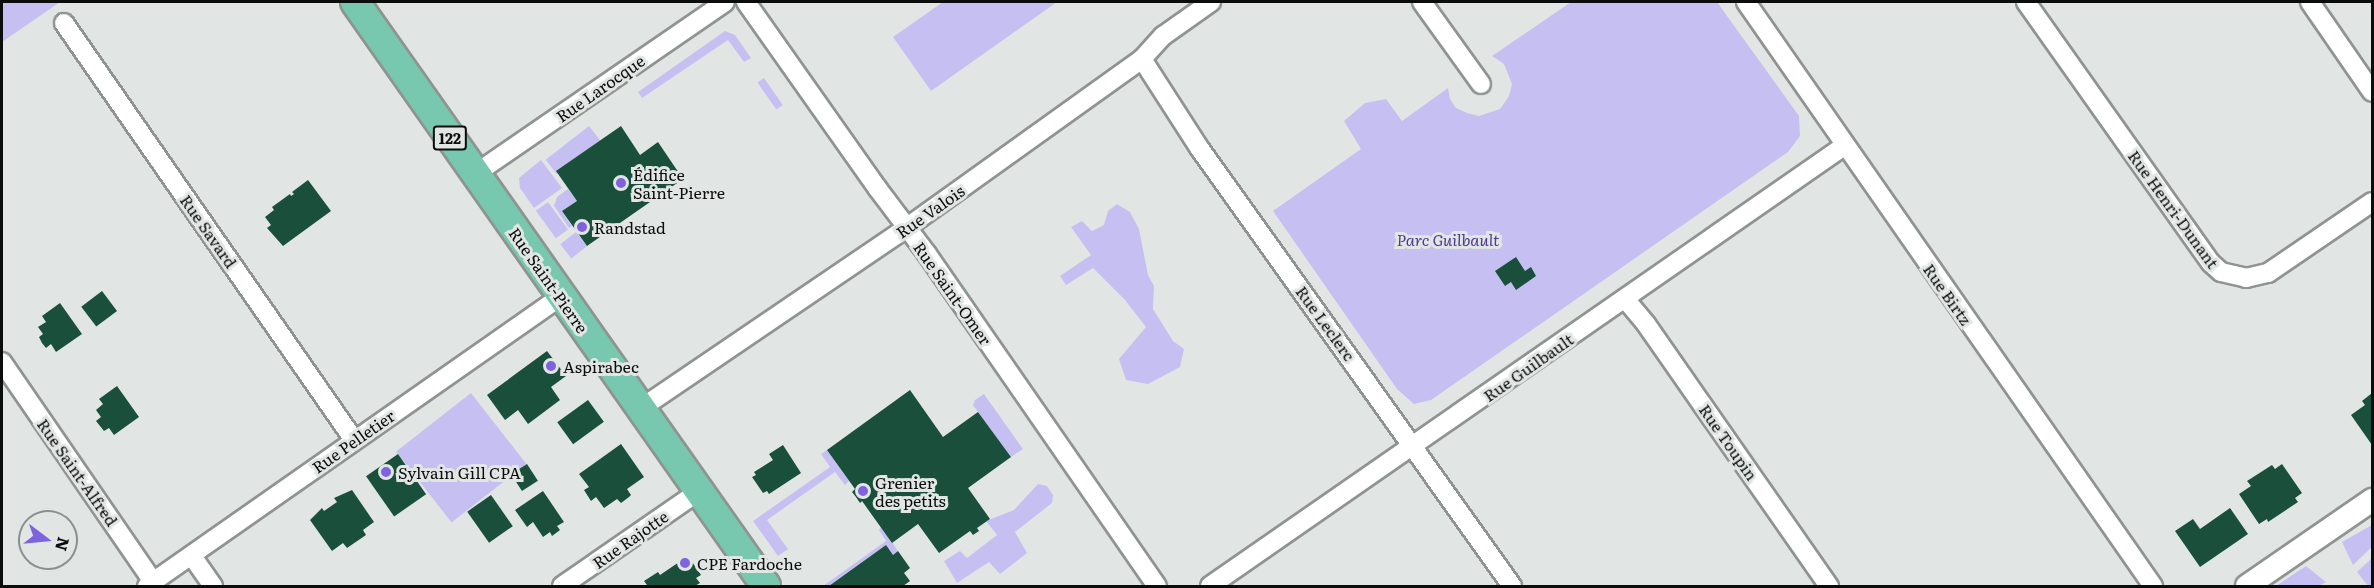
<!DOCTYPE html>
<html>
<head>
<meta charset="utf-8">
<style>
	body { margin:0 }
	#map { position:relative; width:2374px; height:588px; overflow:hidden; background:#e1e6e4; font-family:Literata,serif }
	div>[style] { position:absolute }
	.green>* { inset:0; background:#c6c0f2; transform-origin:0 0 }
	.building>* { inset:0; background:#194f3b; transform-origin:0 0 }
	.roads { filter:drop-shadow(2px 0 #8f9491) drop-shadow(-2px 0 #8f9491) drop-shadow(0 2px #8f9491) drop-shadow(0 -2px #8f9491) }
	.minor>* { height:18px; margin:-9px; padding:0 9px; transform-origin:9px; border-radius:9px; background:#fff }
	.tertiary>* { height:22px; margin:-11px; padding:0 11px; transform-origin:11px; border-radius:11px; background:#fff }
	.primary>* { height:28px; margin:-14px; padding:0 14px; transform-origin:14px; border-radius:14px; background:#77c8ae }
	.dots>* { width:16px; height:16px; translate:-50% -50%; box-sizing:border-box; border:3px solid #e1e6e4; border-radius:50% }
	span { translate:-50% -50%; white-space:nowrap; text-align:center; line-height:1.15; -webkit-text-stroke:6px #e1e6e4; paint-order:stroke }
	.shield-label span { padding:2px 4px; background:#e1e6e4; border:2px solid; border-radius:4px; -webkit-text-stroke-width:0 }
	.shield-label { font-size:15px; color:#0b0d0c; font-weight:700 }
	.street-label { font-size:16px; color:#0b0d0c }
	.poi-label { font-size:16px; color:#0b0d0c }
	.left { translate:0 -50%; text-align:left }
	.park-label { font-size:16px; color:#4f3993; font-style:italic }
	.frame { position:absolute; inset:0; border:3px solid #0b0d0c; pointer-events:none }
	.north { position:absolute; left:18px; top:510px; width:60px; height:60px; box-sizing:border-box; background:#e1e6e4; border:2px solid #8b8f8e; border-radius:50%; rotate:106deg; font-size:16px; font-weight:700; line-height:24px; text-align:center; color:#0b0d0c }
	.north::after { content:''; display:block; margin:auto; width:21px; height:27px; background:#7f63de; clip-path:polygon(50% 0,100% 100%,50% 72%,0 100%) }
</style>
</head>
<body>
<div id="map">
	<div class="green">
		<div style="clip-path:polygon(2px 2px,60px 2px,2px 42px)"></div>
		<div style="clip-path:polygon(943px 2px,1057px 2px,931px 91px,893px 37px)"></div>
		<div style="clip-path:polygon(1571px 2px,1717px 2px,1799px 116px,1800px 136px,1788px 152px,1431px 400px,1414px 404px,1397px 389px,1273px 211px,1361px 149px,1344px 121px,1365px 103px,1386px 99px,1402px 121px,1448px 88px,1450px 99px,1456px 108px,1467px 113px,1479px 116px,1500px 109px,1509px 96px,1512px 84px,1504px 64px,1492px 56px)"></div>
		<div style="clip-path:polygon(725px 31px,735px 35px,751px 58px,744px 62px,728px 40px,642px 98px,638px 92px)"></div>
		<div style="left:764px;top:78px;width:33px;height:8px;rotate:55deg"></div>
		<div style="left:589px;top:126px;width:18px;height:55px;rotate:52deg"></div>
		<div style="clip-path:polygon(541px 160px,562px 188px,534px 208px,520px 188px,519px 178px)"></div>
		<div style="clip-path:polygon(568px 189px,577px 201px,562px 211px,572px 226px,569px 228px,554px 206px,557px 197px)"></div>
		<div style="left:548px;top:202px;width:34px;height:15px;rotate:54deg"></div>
		<div style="clip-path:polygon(1117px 204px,1130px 212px,1139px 229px,1148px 275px,1154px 286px,1153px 309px,1173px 341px,1184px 349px,1180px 367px,1148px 384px,1126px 380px,1119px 359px,1146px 327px,1125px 300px,1093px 268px,1066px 285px,1060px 276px,1091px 255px,1071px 227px,1082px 221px,1092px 231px,1104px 225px,1108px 211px)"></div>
		<div style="left:576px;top:232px;width:18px;height:20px;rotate:52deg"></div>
		<div style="left:471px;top:393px;width:90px;height:95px;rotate:52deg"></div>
		<div style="clip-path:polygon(984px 394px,1023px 449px,1011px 457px,973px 405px,975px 400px)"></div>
		<div style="clip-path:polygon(827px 450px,849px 481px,845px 485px,835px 472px,767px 520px,788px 549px,778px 556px,753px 521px,830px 467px,821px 454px)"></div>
		<div style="clip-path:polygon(1038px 484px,1047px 486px,1053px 495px,1052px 503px,1015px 532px,1027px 553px,1000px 574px,989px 562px,957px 583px,944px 561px,960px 551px,967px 558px,997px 535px,986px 521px,1014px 510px)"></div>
		<div style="clip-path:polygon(2372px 525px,2372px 547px,2353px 565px,2342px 542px)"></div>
		<div style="clip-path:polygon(881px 527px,898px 551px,893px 555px,886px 546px,829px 586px,823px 586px,886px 541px,879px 530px)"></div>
		<div style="clip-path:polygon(2372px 558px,2372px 586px,2368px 586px,2357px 572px)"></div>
		<div style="clip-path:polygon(2306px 566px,2326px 582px,2319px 586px,2276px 586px)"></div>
	</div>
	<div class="building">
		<div style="clip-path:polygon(621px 126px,640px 155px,658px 142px,683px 179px,587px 246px,562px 211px,577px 201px,556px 171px)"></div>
		<div style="clip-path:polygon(308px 180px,331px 211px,283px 246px,267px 228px,271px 225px,265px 217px,274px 210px,272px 207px,290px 194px,291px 196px,294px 194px,292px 192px)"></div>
		<div style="clip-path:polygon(1516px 257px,1525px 271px,1531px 267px,1536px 276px,1516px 290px,1511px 282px,1505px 286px,1495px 271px)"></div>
		<div style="left:102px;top:291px;width:25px;height:26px;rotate:53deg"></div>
		<div style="clip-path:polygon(60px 303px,82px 334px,56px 352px,51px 344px,46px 348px,42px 343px,39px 337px,43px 334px,38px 327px,46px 322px,42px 316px)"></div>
		<div style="clip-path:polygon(547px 351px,566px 376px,551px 387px,560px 400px,528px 424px,518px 410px,505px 420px,487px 395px)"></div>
		<div style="clip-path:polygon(117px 386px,139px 417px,114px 435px,109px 428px,104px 431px,96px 421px,101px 417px,96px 410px,103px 404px,99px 399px)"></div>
		<div style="clip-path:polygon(910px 390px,943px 437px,978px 412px,1011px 457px,968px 488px,990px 519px,977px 528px,979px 531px,973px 535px,970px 531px,939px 553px,918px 524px,892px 543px,862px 501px,860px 503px,856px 497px,852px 492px,855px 489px,827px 450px)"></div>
		<div style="clip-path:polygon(2372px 393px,2372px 445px,2351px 415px,2365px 405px,2362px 401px)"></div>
		<div style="left:588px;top:400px;width:27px;height:38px;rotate:54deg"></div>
		<div style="clip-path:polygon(621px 444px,644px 477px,627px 489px,631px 495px,629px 497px,621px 503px,617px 499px,604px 508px,596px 497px,591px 501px,584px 490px,589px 487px,579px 474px)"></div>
		<div style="clip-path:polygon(783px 445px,801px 473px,769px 494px,767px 491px,763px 493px,752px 477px,756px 475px,754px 472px,773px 460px,769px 454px)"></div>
		<div style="left:398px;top:454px;width:49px;height:39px;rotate:55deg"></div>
		<div style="left:527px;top:464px;width:20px;height:19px;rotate:57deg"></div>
		<div style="clip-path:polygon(2282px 464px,2302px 493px,2295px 498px,2298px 502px,2268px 522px,2267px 519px,2259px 524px,2239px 494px,2251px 486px,2247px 481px,2272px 465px,2275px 469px)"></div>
		<div style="clip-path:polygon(352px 490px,374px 522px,363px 530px,366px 535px,347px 548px,343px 543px,332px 551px,310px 520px,322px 508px,324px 511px,337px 502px,334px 498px)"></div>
		<div style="clip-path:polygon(543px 491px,564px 522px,557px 526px,560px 530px,552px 536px,550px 532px,543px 537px,533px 522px,527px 527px,515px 510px)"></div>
		<div style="left:491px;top:495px;width:38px;height:29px;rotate:55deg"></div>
		<div style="clip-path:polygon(2230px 508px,2248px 534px,2200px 567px,2175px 531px,2193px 519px,2200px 529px)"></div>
		<div style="clip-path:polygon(886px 545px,893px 555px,898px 551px,910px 568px,904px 573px,910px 581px,903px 586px,829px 586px)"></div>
		<div style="clip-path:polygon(688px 556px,701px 575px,696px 578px,700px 583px,695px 586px,645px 586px,647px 585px,644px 581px,658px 572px,660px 575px)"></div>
	</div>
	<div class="roads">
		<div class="minor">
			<div style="left:746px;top:2px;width:229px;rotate:54.8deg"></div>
			<div style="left:878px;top:189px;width:81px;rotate:53deg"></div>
			<div style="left:927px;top:254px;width:404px;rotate:55.3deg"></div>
			<div style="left:1422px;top:2px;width:101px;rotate:54.3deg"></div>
			<div style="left:1746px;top:2px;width:712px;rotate:55.13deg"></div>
			<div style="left:2026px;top:2px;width:320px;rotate:54.7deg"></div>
			<div style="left:2211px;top:263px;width:13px;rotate:42deg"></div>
			<div style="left:2221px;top:272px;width:26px;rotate:13deg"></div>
			<div style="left:2246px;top:278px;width:23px;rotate:-13deg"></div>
			<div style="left:2268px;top:273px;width:126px;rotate:-34.3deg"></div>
			<div style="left:2310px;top:2px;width:109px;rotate:55.4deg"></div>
			<div style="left:64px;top:23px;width:508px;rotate:55.18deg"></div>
			<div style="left:1142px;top:59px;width:107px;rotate:57.2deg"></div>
			<div style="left:1200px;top:149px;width:537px;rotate:54.47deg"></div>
			<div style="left:475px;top:174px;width:303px;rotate:-34.5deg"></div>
			<div style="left:1626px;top:300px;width:31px;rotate:50deg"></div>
			<div style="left:1646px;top:324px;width:320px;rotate:55.1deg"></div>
			<div style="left:2px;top:362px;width:267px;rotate:55.5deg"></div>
			<div style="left:640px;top:409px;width:322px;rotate:-34.2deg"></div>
			<div style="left:906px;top:228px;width:290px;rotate:-35.6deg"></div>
			<div style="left:1142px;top:59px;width:31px;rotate:-48deg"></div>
			<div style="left:1163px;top:36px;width:59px;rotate:-35.3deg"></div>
			<div style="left:192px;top:556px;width:37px;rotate:55deg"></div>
			<div style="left:147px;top:586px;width:504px;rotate:-34.98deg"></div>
			<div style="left:562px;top:586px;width:165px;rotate:-34.7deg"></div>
			<div style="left:1210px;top:586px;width:772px;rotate:-34.76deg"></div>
		</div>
		<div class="tertiary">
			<div style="left:2247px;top:586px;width:152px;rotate:-34.5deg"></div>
		</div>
		<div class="primary">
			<div style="left:355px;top:2px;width:714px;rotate:54.86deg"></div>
		</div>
	</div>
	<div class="dots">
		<div style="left:621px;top:183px;background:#7f63de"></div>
		<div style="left:582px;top:227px;background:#7f63de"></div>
		<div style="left:551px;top:366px;background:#7f63de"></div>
		<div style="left:386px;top:472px;background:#7f63de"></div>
		<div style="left:863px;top:491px;background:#7f63de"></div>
		<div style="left:685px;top:563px;background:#7f63de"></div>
	</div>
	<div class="shield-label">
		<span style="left:450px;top:138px">122</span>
	</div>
	<div class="street-label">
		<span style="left:600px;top:88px;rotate:-35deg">Rue Larocque</span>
		<span style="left:2174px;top:209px;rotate:54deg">Rue Henri-Dunant</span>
		<span style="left:930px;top:211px;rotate:-35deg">Rue Valois</span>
		<span style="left:209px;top:231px;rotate:55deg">Rue Savard</span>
		<span style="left:549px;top:280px;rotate:55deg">Rue Saint-Pierre</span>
		<span style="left:953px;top:293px;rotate:55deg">Rue Saint-Omer</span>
		<span style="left:1948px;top:294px;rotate:55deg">Rue Birtz</span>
		<span style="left:1326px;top:323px;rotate:54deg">Rue Leclerc</span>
		<span style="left:1528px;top:367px;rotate:-35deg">Rue Guilbault</span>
		<span style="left:353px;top:441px;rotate:-35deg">Rue Pelletier</span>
		<span style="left:1729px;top:442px;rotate:55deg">Rue Toupin</span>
		<span style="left:78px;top:472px;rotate:55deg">Rue Saint-Alfred</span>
		<span style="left:630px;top:539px;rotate:-35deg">Rue Rajotte</span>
	</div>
	<div class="poi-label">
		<span class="left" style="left:633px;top:183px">Édifice<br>Saint-Pierre</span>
		<span class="left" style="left:594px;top:227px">Randstad</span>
		<span class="left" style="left:563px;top:366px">Aspirabec</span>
		<span class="left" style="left:398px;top:472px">Sylvain Gill CPA</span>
		<span class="left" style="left:875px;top:491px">Grenier<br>des petits</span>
		<span class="left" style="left:697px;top:563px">CPE Fardoche</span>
	</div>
	<div class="park-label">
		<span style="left:1448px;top:239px">Parc Guilbault</span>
	</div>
	<div class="frame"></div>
	<div class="north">N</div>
</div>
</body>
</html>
